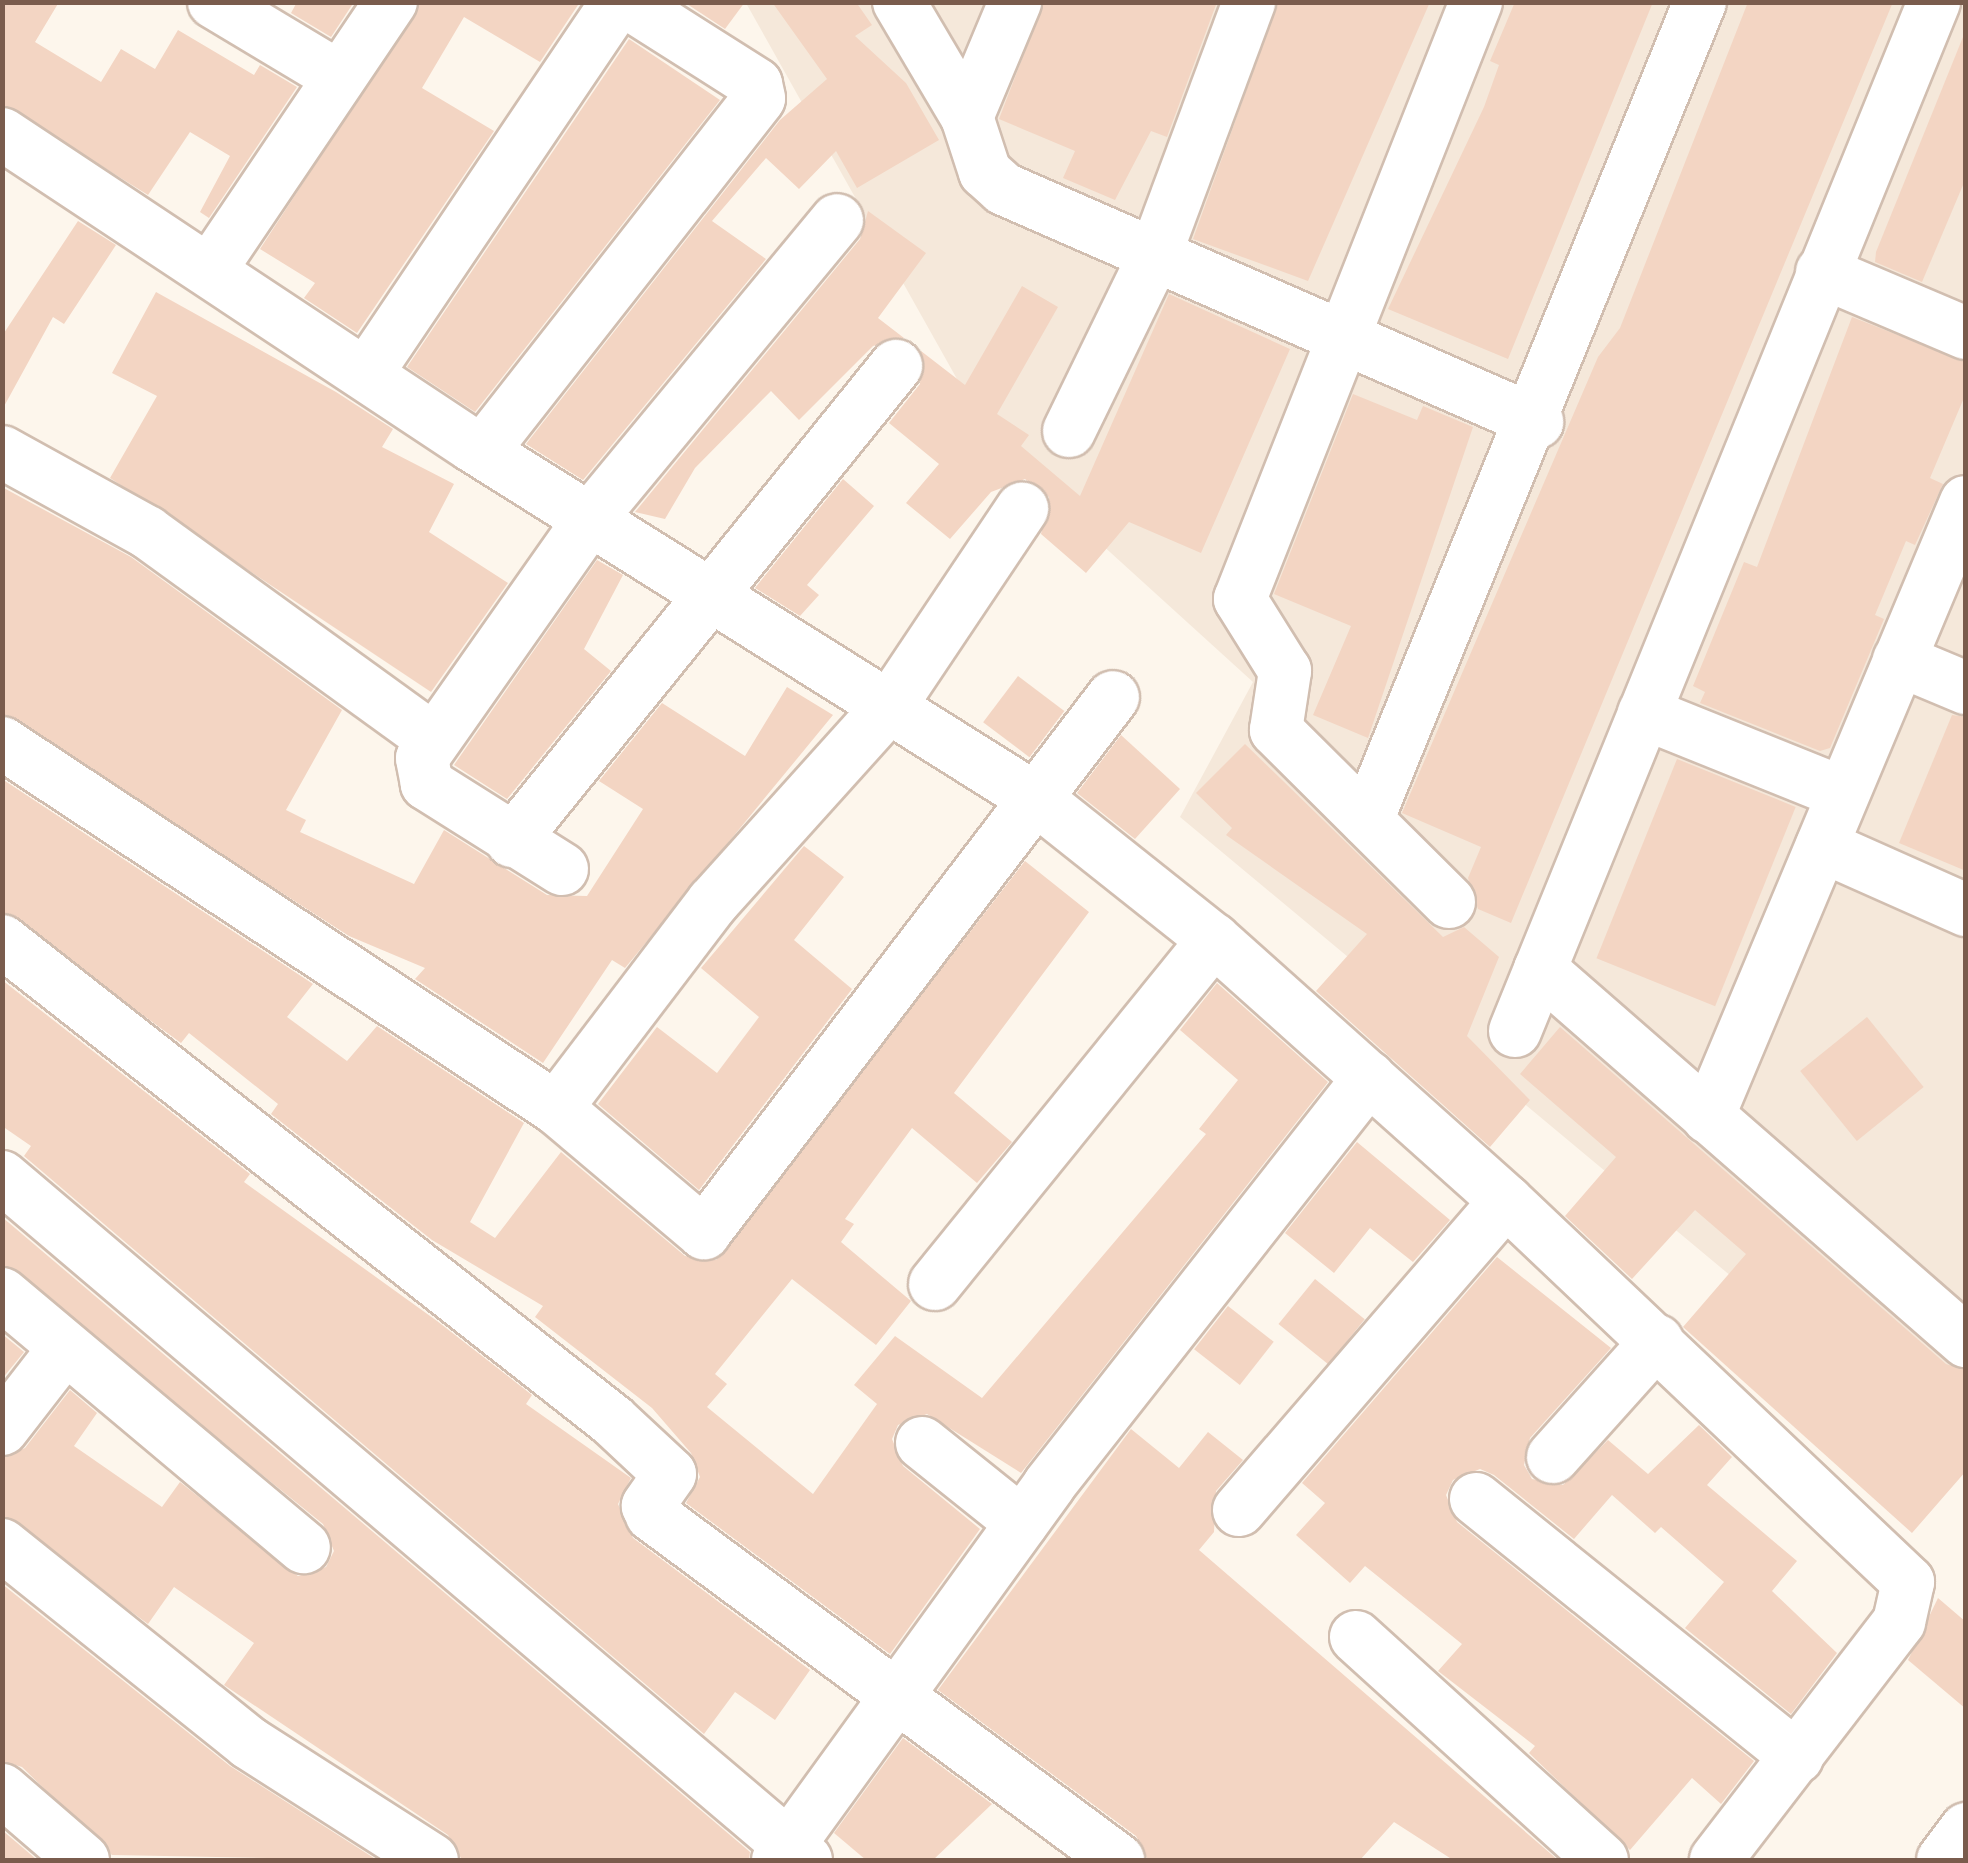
<!DOCTYPE html>
<html>
<head>
<meta charset="utf-8">
<style>
	body { margin:0 }
	#map { position:relative; width:1968px; height:1863px; overflow:hidden; background:#fdf6ec; font-family:Karla,sans-serif }
	div>[style] { position:absolute }
	.residential>* { inset:0; background:#f5e8da }
	.building>* { inset:0; background:#f3d5c3; transform-origin:0 0 }
	.roads { filter:drop-shadow(2px 0 #d1beb0) drop-shadow(-2px 0 #d1beb0) drop-shadow(0 2px #d1beb0) drop-shadow(0 -2px #d1beb0) }
	.minor>* { height:52px; margin:-26px; padding:0 26px; transform-origin:26px; border-radius:26px; background:#fff }
	span { translate:-50% -50%; white-space:nowrap; text-align:center; line-height:1.15; -webkit-text-stroke:9px #fffaf3; paint-order:stroke }
	.frame { position:absolute; inset:0; border:5px solid #7a5c4d; pointer-events:none }
</style>
</head>
<body>
<div id="map">
	<div class="residential">
		<div style="clip-path:polygon(746px 3px,1965px 3px,1965px 1471px,1180px 817px,1253px 682px,1078px 523px,957px 379px)"></div>
	</div>
	<div class="building">
		<div style="clip-path:polygon(2px 2px,59px 2px,35px 42px,101px 82px,121px 49px,155px 69px,178px 30px,254px 75px,260px 65px,297px 87px,209px 218px,200px 212px,230px 156px,190px 132px,148px 195px,2px 104px)"></div>
		<div style="clip-path:polygon(297px 2px,354px 2px,331px 37px,291px 13px)"></div>
		<div style="clip-path:polygon(421px 2px,580px 2px,540px 62px,464px 17px,422px 88px,494px 131px,357px 333px,304px 298px,315px 283px,260px 249px)"></div>
		<div style="clip-path:polygon(684px 2px,745px 2px,725px 29px)"></div>
		<div style="clip-path:polygon(772px 2px,856px 2px,872px 25px,855px 36px,906px 83px,939px 140px,857px 188px,836px 151px,799px 189px,766px 158px,712px 221px,766px 259px,583px 480px,526px 444px,780px 120px,827px 79px)"></div>
		<div style="clip-path:polygon(1044px 2px,1217px 2px,1167px 137px,1151px 131px,1115px 200px,1063px 178px,1075px 151px,999px 119px)"></div>
		<div style="clip-path:polygon(1278px 2px,1430px 2px,1308px 281px,1193px 239px)"></div>
		<div style="clip-path:polygon(1515px 2px,1653px 2px,1508px 359px,1388px 309px,1484px 107px,1499px 65px,1490px 61px)"></div>
		<div style="clip-path:polygon(1748px 2px,1893px 2px,1511px 923px,1478px 909px,1468px 878px,1481px 847px,1402px 813px,1598px 357px,1620px 328px)"></div>
		<div style="clip-path:polygon(1965px 32px,1966px 178px,1922px 282px,1875px 262px,1876px 252px)"></div>
		<div style="clip-path:polygon(629px 39px,720px 100px,475px 412px,407px 367px)"></div>
		<div style="clip-path:polygon(868px 211px,926px 253px,878px 318px,904px 338px,873px 346px,799px 420px,771px 391px,695px 468px,665px 519px,635px 512px,860px 239px)"></div>
		<div style="clip-path:polygon(78px 221px,116px 245px,64px 324px,53px 317px,2px 410px,2px 336px)"></div>
		<div style="clip-path:polygon(1022px 286px,1058px 307px,997px 414px,1029px 435px,1021px 446px,1080px 496px,1169px 294px,1290px 349px,1201px 553px,1129px 522px,1086px 573px,1041px 534px,1049px 497px,1025px 479px,991px 492px,950px 539px,906px 503px,939px 464px,889px 423px,920px 384px,921px 351px,965px 385px)"></div>
		<div style="clip-path:polygon(156px 292px,336px 392px,393px 429px,382px 447px,454px 484px,429px 532px,508px 583px,431px 692px,110px 478px,157px 396px,112px 373px)"></div>
		<div style="clip-path:polygon(1852px 317px,1966px 362px,1966px 393px,1930px 478px,1943px 484px,1915px 545px,1906px 541px,1875px 615px,1884px 619px,1830px 748px,1820px 751px,1700px 703px,1705px 692px,1693px 686px,1744px 562px,1757px 567px)"></div>
		<div style="clip-path:polygon(1353px 394px,1417px 420px,1423px 406px,1473px 427px,1368px 738px,1313px 715px,1351px 626px,1274px 594px)"></div>
		<div style="clip-path:polygon(843px 479px,874px 506px,807px 585px,819px 595px,800px 616px,755px 588px)"></div>
		<div style="clip-path:polygon(2px 487px,131px 557px,342px 710px,286px 810px,306px 820px,300px 832px,414px 884px,444px 830px,547px 895px,587px 896px,643px 809px,599px 781px,662px 703px,745px 756px,787px 687px,833px 715px,625px 968px,612px 960px,543px 1063px,415px 979px,425px 968px,349px 936px,2px 713px)"></div>
		<div style="clip-path:polygon(597px 560px,623px 575px,584px 649px,611px 671px,507px 799px,454px 765px)"></div>
		<div style="left:1018px;top:676px;width:58px;height:58px;rotate:37deg"></div>
		<div style="clip-path:polygon(1952px 715px,1966px 717px,1966px 871px,1899px 843px)"></div>
		<div style="clip-path:polygon(1121px 735px,1180px 789px,1135px 839px,1077px 793px)"></div>
		<div style="clip-path:polygon(1245px 744px,1443px 937px,1464px 927px,1499px 957px,1467px 1036px,1530px 1100px,1490px 1147px,1316px 991px,1367px 934px,1226px 835px,1232px 828px,1196px 793px)"></div>
		<div style="left:1677px;top:759px;width:128px;height:215px;rotate:22deg"></div>
		<div style="clip-path:polygon(2px 779px,313px 984px,287px 1017px,347px 1061px,377px 1026px,524px 1123px,470px 1222px,495px 1238px,561px 1152px,685px 1256px,716px 1260px,1025px 861px,1089px 912px,954px 1093px,1012px 1142px,977px 1183px,912px 1128px,845px 1219px,854px 1224px,841px 1242px,911px 1301px,876px 1345px,792px 1279px,715px 1374px,727px 1384px,707px 1407px,813px 1494px,877px 1404px,854px 1385px,895px 1336px,982px 1398px,1206px 1134px,1199px 1129px,1238px 1080px,1180px 1030px,1217px 983px,1328px 1082px,1021px 1473px,927px 1414px,898px 1425px,892px 1439px,903px 1466px,980px 1529px,890px 1654px,686px 1503px,700px 1477px,691px 1453px,652px 1408px,535px 1317px,543px 1306px,432px 1240px,271px 1114px,278px 1104px,189px 1033px,181px 1043px,2px 912px)"></div>
		<div style="clip-path:polygon(804px 846px,844px 877px,794px 940px,852px 989px,699px 1190px,598px 1104px,657px 1027px,717px 1073px,759px 1017px,701px 968px)"></div>
		<div style="clip-path:polygon(2px 980px,250px 1174px,244px 1182px,437px 1321px,532px 1395px,526px 1404px,631px 1478px,618px 1504px,633px 1538px,810px 1670px,775px 1720px,735px 1692px,704px 1734px,24px 1156px,31px 1146px,2px 1126px)"></div>
		<div style="left:1867px;top:1017px;width:90px;height:86px;rotate:51deg"></div>
		<div style="clip-path:polygon(1560px 1027px,1946px 1364px,1966px 1370px,1966px 1471px,1912px 1533px,1683px 1327px,1746px 1254px,1695px 1210px,1632px 1279px,1565px 1216px,1616px 1157px,1520px 1074px)"></div>
		<div style="clip-path:polygon(1357px 1142px,1450px 1220px,1413px 1262px,1370px 1228px,1334px 1273px,1285px 1233px)"></div>
		<div style="clip-path:polygon(2px 1217px,750px 1852px,749px 1860px,462px 1860px,448px 1835px,224px 1685px,254px 1643px,174px 1587px,148px 1624px,2px 1516px,2px 1458px,25px 1448px,70px 1390px,97px 1413px,74px 1446px,162px 1507px,180px 1482px,298px 1576px,326px 1567px,334px 1551px,323px 1524px,2px 1265px)"></div>
		<div style="clip-path:polygon(1497px 1257px,1611px 1348px,1530px 1438px,1524px 1465px,1532px 1479px,1563px 1485px,1608px 1440px,1648px 1474px,1699px 1425px,1732px 1457px,1707px 1485px,1797px 1561px,1772px 1591px,1837px 1653px,1791px 1714px,1685px 1628px,1724px 1582px,1661px 1527px,1655px 1533px,1612px 1495px,1574px 1539px,1494px 1475px,1480px 1469px,1453px 1480px,1446px 1495px,1457px 1522px,1754px 1761px,1721px 1804px,1692px 1778px,1630px 1850px,1529px 1753px,1535px 1746px,1438px 1671px,1462px 1644px,1365px 1566px,1350px 1583px,1296px 1535px,1325px 1503px,1302px 1483px)"></div>
		<div style="left:1315px;top:1279px;width:64px;height:58px;rotate:39deg"></div>
		<div style="left:1228px;top:1306px;width:58px;height:55px;rotate:38deg"></div>
		<div style="clip-path:polygon(2px 1334px,24px 1352px,2px 1379px)"></div>
		<div style="clip-path:polygon(1131px 1429px,1179px 1468px,1208px 1432px,1243px 1460px,1216px 1491px,1214px 1532px,1199px 1550px,1558px 1860px,1453px 1860px,1394px 1822px,1360px 1860px,1148px 1860px,1136px 1836px,938px 1690px)"></div>
		<div style="clip-path:polygon(2px 1584px,230px 1766px,377px 1860px,112px 1855px,22px 1767px,2px 1761px)"></div>
		<div style="clip-path:polygon(1938px 1598px,1966px 1622px,1966px 1709px,1908px 1660px)"></div>
		<div style="clip-path:polygon(903px 1738px,992px 1804px,933px 1860px,866px 1860px,834px 1833px)"></div>
		<div style="clip-path:polygon(2px 1830px,36px 1859px,35px 1860px,2px 1860px)"></div>
	</div>
	<div class="roads">
		<div class="minor">
			<div style="left:214px;top:2px;width:146px;rotate:31deg"></div>
			<div style="left:899px;top:2px;width:134px;rotate:59.4deg"></div>
			<div style="left:967px;top:117px;width:58px;rotate:71.9deg"></div>
			<div style="left:985px;top:172px;width:25px;rotate:42deg"></div>
			<div style="left:1004px;top:189px;width:582px;rotate:23.61deg"></div>
			<div style="left:967px;top:117px;width:125px;rotate:-67.3deg"></div>
			<div style="left:2px;top:134px;width:565px;rotate:33.52deg"></div>
			<div style="left:473px;top:446px;width:668px;rotate:32.1deg"></div>
			<div style="left:1039px;top:801px;width:223px;rotate:38.5deg"></div>
			<div style="left:1214px;top:940px;width:392px;rotate:41.8deg"></div>
			<div style="left:1506px;top:1201px;width:554px;rotate:43.46deg"></div>
			<div style="left:1908px;top:1582px;width:41px;rotate:102.7deg"></div>
			<div style="left:1899px;top:1622px;width:300px;rotate:127.6deg"></div>
			<div style="left:212px;top:267px;width:320px;rotate:-56deg"></div>
			<div style="left:1822px;top:272px;width:156px;rotate:23deg"></div>
			<div style="left:369px;top:370px;width:444px;rotate:-56deg"></div>
			<div style="left:1069px;top:431px;width:196px;rotate:-64deg"></div>
			<div style="left:1155px;top:255px;width:270px;rotate:-69.6deg"></div>
			<div style="left:485px;top:448px;width:444px;rotate:-51.9deg"></div>
			<div style="left:759px;top:98px;width:14px;rotate:-102deg"></div>
			<div style="left:756px;top:84px;width:153px;rotate:-147.6deg"></div>
			<div style="left:2px;top:452px;width:166px;rotate:28.9deg"></div>
			<div style="left:147px;top:532px;width:353px;rotate:35.9deg"></div>
			<div style="left:1899px;top:660px;width:73px;rotate:22.7deg"></div>
			<div style="left:1644px;top:713px;width:214px;rotate:21.9deg"></div>
			<div style="left:2px;top:743px;width:663px;rotate:33.38deg"></div>
			<div style="left:556px;top:1108px;width:194px;rotate:40.2deg"></div>
			<div style="left:704px;top:1233px;width:674px;rotate:-52.65deg"></div>
			<div style="left:1367px;top:820px;width:883px;rotate:-67.85deg"></div>
			<div style="left:512px;top:841px;width:611px;rotate:-51.05deg"></div>
			<div style="left:1822px;top:846px;width:158px;rotate:24deg"></div>
			<div style="left:562px;top:869px;width:160px;rotate:-147.8deg"></div>
			<div style="left:427px;top:784px;width:26px;rotate:-101deg"></div>
			<div style="left:422px;top:758px;width:291px;rotate:-54.9deg"></div>
			<div style="left:589px;top:520px;width:389px;rotate:-50.4deg"></div>
			<div style="left:1449px;top:902px;width:244px;rotate:-135.2deg"></div>
			<div style="left:1276px;top:730px;width:60px;rotate:-81.3deg"></div>
			<div style="left:1285px;top:671px;width:85px;rotate:-122deg"></div>
			<div style="left:1240px;top:599px;width:642px;rotate:-68.43deg"></div>
			<div style="left:2px;top:941px;width:776px;rotate:38.14deg"></div>
			<div style="left:612px;top:1420px;width:79px;rotate:43deg"></div>
			<div style="left:670px;top:1474px;width:39px;rotate:125deg"></div>
			<div style="left:648px;top:1506px;width:10px;rotate:66deg"></div>
			<div style="left:652px;top:1515px;width:580px;rotate:36.51deg"></div>
			<div style="left:1540px;top:969px;width:566px;rotate:41.13deg"></div>
			<div style="left:1515px;top:1031px;width:1111px;rotate:-67.84deg"></div>
			<div style="left:556px;top:1108px;width:259px;rotate:-52.7deg"></div>
			<div style="left:713px;top:902px;width:268px;rotate:-48deg"></div>
			<div style="left:892px;top:703px;width:234px;rotate:-56.2deg"></div>
			<div style="left:1708px;top:1117px;width:667px;rotate:-67.24deg"></div>
			<div style="left:2px;top:1177px;width:1055px;rotate:40.35deg"></div>
			<div style="left:935px;top:1284px;width:443px;rotate:-51deg"></div>
			<div style="left:2px;top:1294px;width:394px;rotate:40deg"></div>
			<div style="left:2px;top:1429px;width:101px;rotate:-52.2deg"></div>
			<div style="left:922px;top:1443px;width:128px;rotate:38.7deg"></div>
			<div style="left:1553px;top:1457px;width:156px;rotate:-48.1deg"></div>
			<div style="left:1476px;top:1499px;width:412px;rotate:38.8deg"></div>
			<div style="left:1239px;top:1510px;width:408px;rotate:-49.2deg"></div>
			<div style="left:2px;top:1545px;width:317px;rotate:38.7deg"></div>
			<div style="left:249px;top:1743px;width:217px;rotate:32.6deg"></div>
			<div style="left:1356px;top:1637px;width:332px;rotate:42.2deg"></div>
			<div style="left:2px;top:1790px;width:107px;rotate:40.8deg"></div>
			<div style="left:778px;top:1860px;width:463px;rotate:-54.1deg"></div>
			<div style="left:1049px;top:1485px;width:518px;rotate:-51.82deg"></div>
			<div style="left:1943px;top:1860px;width:39px;rotate:-53deg"></div>
		</div>
	</div>
	<div class="frame"></div>
</div>
</body>
</html>
